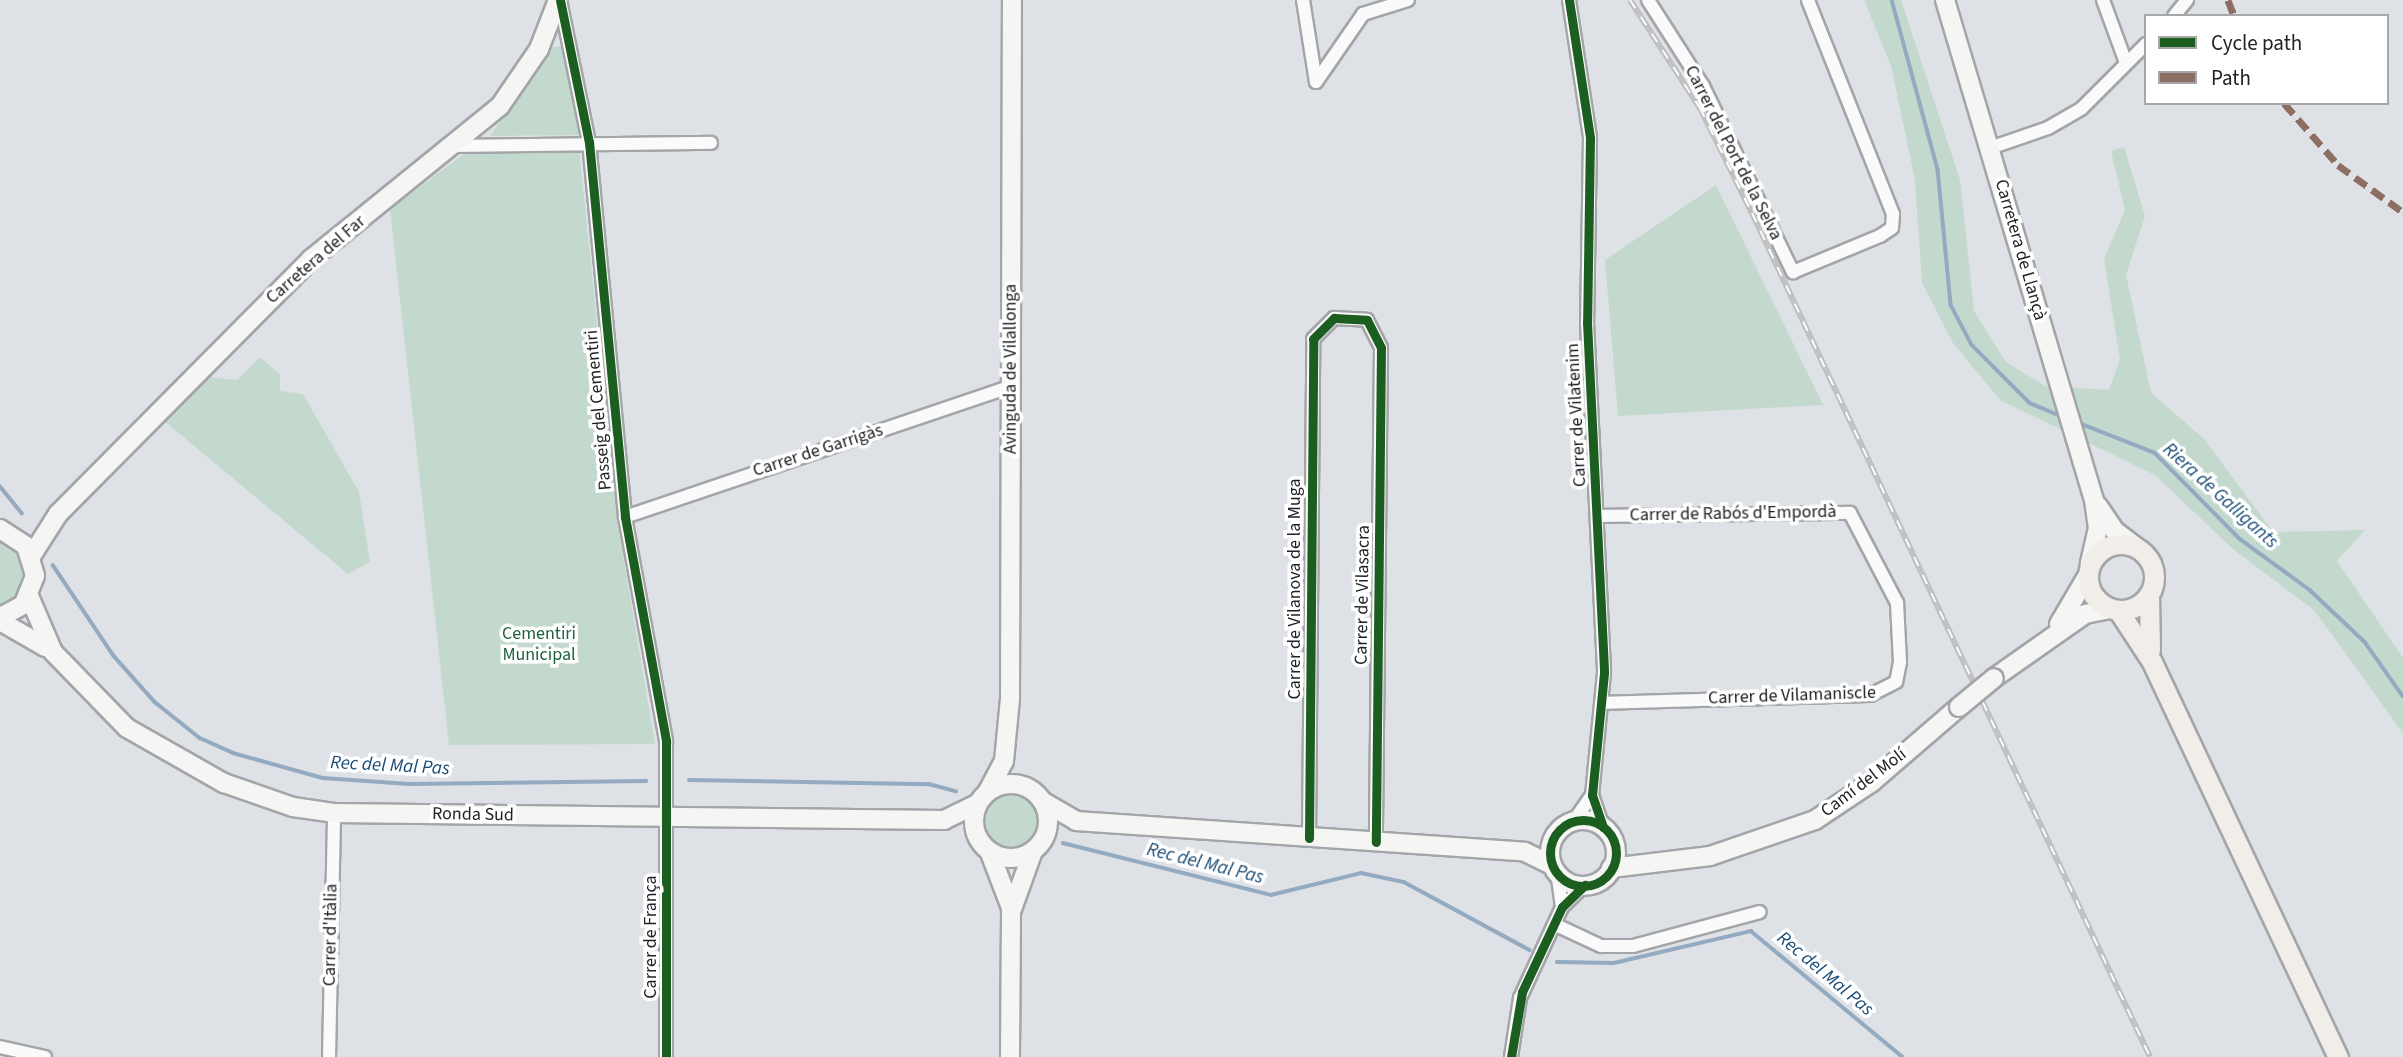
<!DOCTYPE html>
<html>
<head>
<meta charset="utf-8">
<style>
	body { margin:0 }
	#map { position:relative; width:2403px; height:1057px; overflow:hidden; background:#dee1e5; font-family:"Source Sans 3",sans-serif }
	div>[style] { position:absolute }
	.green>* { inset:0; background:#c3d9cd }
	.round { border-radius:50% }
	.stream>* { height:3.5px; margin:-1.75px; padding:0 1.75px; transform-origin:1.75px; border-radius:1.75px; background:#93aac1 }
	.roads { filter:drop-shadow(2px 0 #a3a5a8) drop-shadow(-2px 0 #a3a5a8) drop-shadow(0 2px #a3a5a8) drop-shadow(0 -2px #a3a5a8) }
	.street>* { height:12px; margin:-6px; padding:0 6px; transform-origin:6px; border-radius:6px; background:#fafafb }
	.secondary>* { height:18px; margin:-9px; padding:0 9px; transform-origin:9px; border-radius:9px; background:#f5f5f3 }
	.secondary>.ring { margin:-9px; padding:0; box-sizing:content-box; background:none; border:18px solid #f5f5f3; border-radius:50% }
	.primary>* { height:19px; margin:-9.5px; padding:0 9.5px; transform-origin:9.5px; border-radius:9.5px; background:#f1eee9 }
	.primary>.ring { margin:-9.5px; padding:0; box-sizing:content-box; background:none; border:19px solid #f1eee9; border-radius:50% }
	.rail>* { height:6px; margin-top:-3px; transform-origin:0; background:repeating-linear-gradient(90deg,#fff 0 10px,#bfbfc0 0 20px); box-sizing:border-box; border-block:2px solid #bfbfc0 }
	.bridges { filter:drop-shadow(2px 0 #a3a5a8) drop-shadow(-2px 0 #a3a5a8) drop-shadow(0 2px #a3a5a8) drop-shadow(0 -2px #a3a5a8) }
	.secondary-bridge>* { height:18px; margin:-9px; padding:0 9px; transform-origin:9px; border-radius:9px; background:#f5f5f3 }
	.quiet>* { height:7px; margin-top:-3.5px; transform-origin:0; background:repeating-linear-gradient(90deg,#8d6e63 0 14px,transparent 0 21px) }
	.cycleway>* { height:9px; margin:-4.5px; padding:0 4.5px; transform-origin:4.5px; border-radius:4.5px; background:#1b5e20 }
	.cycleway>.ring { margin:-4.5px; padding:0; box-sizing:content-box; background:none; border:9px solid #1b5e20; border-radius:50% }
	span { translate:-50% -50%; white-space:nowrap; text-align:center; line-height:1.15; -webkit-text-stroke:7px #fff; paint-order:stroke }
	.street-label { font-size:18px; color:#202225 }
	.park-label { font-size:18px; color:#1f613f }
	.water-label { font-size:19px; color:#194b75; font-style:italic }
	.legend { position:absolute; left:2144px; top:14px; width:245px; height:91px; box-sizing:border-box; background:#fff; border:2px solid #a6a7a8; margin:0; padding:9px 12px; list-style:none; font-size:21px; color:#202225 }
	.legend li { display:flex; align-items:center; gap:14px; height:35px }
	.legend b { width:35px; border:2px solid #a6a7a8 }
</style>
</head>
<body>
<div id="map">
	<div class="green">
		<div style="clip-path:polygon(1864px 0,1901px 0,1960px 180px,1974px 311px,2006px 362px,2045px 386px,2109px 390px,2120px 360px,2104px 259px,2125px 210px,2111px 151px,2124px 147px,2145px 216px,2126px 275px,2151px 393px,2204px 439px,2273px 532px,2365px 530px,2337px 561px,2403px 658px,2403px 733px,2314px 610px,2233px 549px,2155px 475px,2000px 400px,1953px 343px,1922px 283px,1915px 180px,1891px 66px)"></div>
		<div style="clip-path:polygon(564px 46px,580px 135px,490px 136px,553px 47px)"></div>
		<div style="clip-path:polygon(579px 149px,618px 526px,655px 744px,449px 745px,390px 209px,464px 154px)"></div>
		<div style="clip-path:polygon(1716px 185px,1823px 405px,1618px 416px,1605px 260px)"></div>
		<div style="clip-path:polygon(260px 357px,280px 374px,280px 391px,303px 394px,359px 492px,370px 562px,348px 574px,163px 420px,206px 377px,237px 380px)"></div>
		<div style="clip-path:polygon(0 541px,16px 552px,24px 574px,16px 596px,0 607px)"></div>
		<div class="round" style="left:982px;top:792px;width:58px;height:58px"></div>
	</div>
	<div class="stream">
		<div style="left:1892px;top:0;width:175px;rotate:74.8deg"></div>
		<div style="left:1938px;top:169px;width:137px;rotate:84.5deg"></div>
		<div style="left:1951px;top:305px;width:45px;rotate:62.3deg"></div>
		<div style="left:1972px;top:345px;width:82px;rotate:45deg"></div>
		<div style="left:2030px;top:403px;width:38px;rotate:23deg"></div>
		<div style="left:2079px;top:423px;width:82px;rotate:21.5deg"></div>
		<div style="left:2155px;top:453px;width:121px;rotate:45.3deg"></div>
		<div style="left:2240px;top:539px;width:87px;rotate:36.1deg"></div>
		<div style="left:2310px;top:590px;width:76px;rotate:43.4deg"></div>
		<div style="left:2365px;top:642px;width:66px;rotate:54.9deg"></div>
		<div style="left:0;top:486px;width:35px;rotate:51deg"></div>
		<div style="left:53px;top:565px;width:110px;rotate:56.2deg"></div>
		<div style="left:114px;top:656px;width:62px;rotate:48.3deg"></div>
		<div style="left:155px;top:702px;width:58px;rotate:38.7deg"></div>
		<div style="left:200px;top:738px;width:36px;rotate:24deg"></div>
		<div style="left:233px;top:753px;width:93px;rotate:15.5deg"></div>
		<div style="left:323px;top:778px;width:86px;rotate:4deg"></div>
		<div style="left:409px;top:784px;width:237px;rotate:-0.7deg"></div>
		<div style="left:689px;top:780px;width:240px;rotate:1deg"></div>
		<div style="left:929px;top:784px;width:28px;rotate:15deg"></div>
		<div style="left:1063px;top:843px;width:214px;rotate:14deg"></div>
		<div style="left:1271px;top:895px;width:93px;rotate:-13.7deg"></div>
		<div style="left:1361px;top:873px;width:44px;rotate:11.8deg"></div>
		<div style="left:1404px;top:882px;width:143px;rotate:28.4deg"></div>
		<div style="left:1557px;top:962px;width:57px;rotate:1deg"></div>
		<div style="left:1614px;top:963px;width:141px;rotate:-13.1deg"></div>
		<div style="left:1751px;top:931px;width:197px;rotate:39.7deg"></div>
	</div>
	<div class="roads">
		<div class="street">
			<div style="left:560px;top:0;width:145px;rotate:78.5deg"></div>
			<div style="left:589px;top:142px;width:377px;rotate:84.5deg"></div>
			<div style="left:625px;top:517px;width:228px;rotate:79.6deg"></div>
			<div style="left:666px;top:741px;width:316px;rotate:90deg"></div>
			<div style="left:1303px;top:0;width:83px;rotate:81deg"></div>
			<div style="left:1569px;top:0;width:140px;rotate:81.3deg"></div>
			<div style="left:1590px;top:138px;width:184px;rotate:90.9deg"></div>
			<div style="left:1587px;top:322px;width:351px;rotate:87.2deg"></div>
			<div style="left:1604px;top:673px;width:123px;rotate:95.6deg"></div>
			<div style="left:1592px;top:795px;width:32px;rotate:125deg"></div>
			<div style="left:1648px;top:0;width:102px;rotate:57.4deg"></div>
			<div style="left:1703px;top:86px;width:207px;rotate:64.2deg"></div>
			<div style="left:1793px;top:272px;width:94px;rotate:-22.5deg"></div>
			<div style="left:1880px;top:236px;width:14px;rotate:-34deg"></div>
			<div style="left:1892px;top:228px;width:14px;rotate:-86deg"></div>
			<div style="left:1893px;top:214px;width:230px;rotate:-111.7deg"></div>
			<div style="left:2103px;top:0;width:67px;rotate:69.9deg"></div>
			<div style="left:2174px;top:16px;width:21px;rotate:-51deg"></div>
			<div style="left:1316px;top:82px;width:83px;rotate:-55.3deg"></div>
			<div style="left:1363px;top:14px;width:47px;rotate:-17.3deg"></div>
			<div style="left:455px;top:146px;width:256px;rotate:-0.7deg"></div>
			<div style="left:1990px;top:148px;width:61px;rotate:-19deg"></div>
			<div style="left:2048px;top:128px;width:39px;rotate:-30deg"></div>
			<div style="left:2082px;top:108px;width:91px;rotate:-45deg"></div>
			<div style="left:1598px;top:516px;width:252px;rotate:-0.7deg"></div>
			<div style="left:1850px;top:513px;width:102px;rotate:62.4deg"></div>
			<div style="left:1897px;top:603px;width:59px;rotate:87.1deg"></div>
			<div style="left:1900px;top:662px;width:20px;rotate:101deg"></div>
			<div style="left:1896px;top:682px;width:28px;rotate:153deg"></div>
			<div style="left:1871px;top:695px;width:267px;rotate:178.3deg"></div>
			<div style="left:625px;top:517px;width:409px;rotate:-18.7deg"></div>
			<div style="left:1592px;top:795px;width:34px;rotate:71deg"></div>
			<div style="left:1309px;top:838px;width:499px;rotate:-89.5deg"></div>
			<div style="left:1313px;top:339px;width:30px;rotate:-45deg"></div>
			<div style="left:1334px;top:318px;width:33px;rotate:3deg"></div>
			<div style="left:1367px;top:320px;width:31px;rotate:63deg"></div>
			<div style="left:1381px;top:348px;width:494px;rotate:90.6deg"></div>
			<div style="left:1562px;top:907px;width:32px;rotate:-44deg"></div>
			<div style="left:1556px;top:925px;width:50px;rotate:25deg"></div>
			<div style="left:1601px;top:946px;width:32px"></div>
			<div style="left:1633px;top:946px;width:131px;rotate:-15deg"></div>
			<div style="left:0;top:1047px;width:46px;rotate:12.5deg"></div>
			<div style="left:329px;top:1057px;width:244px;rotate:-88.8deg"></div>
			<div style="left:1511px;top:1057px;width:60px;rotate:-81.3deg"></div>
			<div style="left:1520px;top:998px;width:100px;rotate:-65.2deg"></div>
			<div style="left:1562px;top:907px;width:34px;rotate:-98deg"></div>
		</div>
		<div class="secondary">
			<div style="left:1945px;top:0;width:522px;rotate:73.41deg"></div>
			<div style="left:2094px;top:500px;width:28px;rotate:82deg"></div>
			<div style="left:2098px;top:528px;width:37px;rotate:103deg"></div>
			<div style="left:2098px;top:506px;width:30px;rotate:56deg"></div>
			<div style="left:2115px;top:531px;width:31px;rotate:37deg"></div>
			<div style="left:0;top:529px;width:31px;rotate:33deg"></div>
			<div style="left:26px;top:546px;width:31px;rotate:73deg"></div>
			<div style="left:35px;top:576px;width:31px;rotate:112deg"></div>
			<div style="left:23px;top:605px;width:26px;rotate:152deg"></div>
			<div style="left:32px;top:555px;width:49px;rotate:-57.6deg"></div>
			<div style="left:58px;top:514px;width:359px;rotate:-45.2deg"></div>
			<div style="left:311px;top:259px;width:243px;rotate:-39deg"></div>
			<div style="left:500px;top:106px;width:69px;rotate:-55.6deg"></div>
			<div style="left:539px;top:49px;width:53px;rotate:-68.8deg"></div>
			<div style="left:29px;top:596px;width:61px;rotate:66.8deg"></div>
			<div style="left:53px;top:652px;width:106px;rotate:45.8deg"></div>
			<div style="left:127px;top:728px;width:112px;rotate:29.6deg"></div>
			<div style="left:224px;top:783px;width:73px;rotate:19.2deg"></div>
			<div style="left:293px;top:807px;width:41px;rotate:8.3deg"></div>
			<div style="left:334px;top:813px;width:610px;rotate:0.66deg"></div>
			<div style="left:944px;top:820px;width:37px;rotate:-26deg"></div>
			<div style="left:0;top:621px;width:52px;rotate:30deg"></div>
			<div style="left:2059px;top:624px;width:57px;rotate:-59.4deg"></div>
			<div style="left:1994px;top:678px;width:111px;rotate:-35.1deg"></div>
			<div style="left:2085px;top:614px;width:26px;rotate:-11deg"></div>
			<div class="ring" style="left:974px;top:784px;width:56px;height:56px"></div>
			<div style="left:988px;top:791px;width:34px;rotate:-62deg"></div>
			<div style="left:1004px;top:761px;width:62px;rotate:-84.5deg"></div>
			<div style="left:1010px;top:699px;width:699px;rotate:-89.84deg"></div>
			<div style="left:1042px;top:801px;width:39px;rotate:30deg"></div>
			<div style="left:1076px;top:821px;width:450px;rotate:3.9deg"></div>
			<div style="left:1525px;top:852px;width:30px;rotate:26deg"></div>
			<div class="ring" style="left:1550px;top:820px;width:48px;height:48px"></div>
			<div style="left:990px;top:853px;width:56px;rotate:69deg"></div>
			<div style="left:1611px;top:868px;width:100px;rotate:-6.9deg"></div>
			<div style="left:1710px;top:856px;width:111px;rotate:-18.9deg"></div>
			<div style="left:1815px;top:820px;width:69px;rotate:-33.7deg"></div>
			<div style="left:1872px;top:782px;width:115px;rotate:-40.8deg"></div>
			<div style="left:1010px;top:1057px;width:145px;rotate:-89.6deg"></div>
			<div style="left:1011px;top:912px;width:65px;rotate:-70.2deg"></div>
		</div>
		<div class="primary">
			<div class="ring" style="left:2088px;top:544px;width:47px;height:47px"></div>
			<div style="left:2149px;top:594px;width:56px;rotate:89deg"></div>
			<div style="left:2118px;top:610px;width:62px;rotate:56.8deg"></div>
			<div style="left:2152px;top:662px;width:437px;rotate:64.8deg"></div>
		</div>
	</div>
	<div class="rail">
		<div style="left:1630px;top:0;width:129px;rotate:57.1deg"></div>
		<div style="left:1700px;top:108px;width:117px;rotate:63.7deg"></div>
		<div style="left:1752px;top:213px;width:933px;rotate:64.75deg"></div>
	</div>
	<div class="bridges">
		<div class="secondary-bridge">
			<div style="left:1959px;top:707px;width:45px;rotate:-39.6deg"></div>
		</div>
	</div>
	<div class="quiet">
		<div style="left:2228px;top:0;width:17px;rotate:69deg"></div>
		<div style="left:2284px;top:103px;width:82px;rotate:48.9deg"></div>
		<div style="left:2338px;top:165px;width:80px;rotate:35.9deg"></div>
	</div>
	<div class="cycleway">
		<div style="left:560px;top:0;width:145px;rotate:78.5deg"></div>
		<div style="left:589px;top:142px;width:377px;rotate:84.5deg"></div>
		<div style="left:625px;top:517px;width:228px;rotate:79.6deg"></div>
		<div style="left:666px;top:741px;width:316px;rotate:90deg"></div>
		<div style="left:1569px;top:0;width:140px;rotate:81.3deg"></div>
		<div style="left:1590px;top:138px;width:184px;rotate:90.9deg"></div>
		<div style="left:1587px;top:322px;width:351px;rotate:87.2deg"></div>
		<div style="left:1604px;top:673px;width:123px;rotate:95.6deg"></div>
		<div style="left:1592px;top:795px;width:34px;rotate:71deg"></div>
		<div class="ring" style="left:1550px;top:820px;width:57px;height:57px"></div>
		<div style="left:1309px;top:838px;width:499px;rotate:-89.5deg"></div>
		<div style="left:1313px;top:339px;width:30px;rotate:-45deg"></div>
		<div style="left:1334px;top:318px;width:33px;rotate:3deg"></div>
		<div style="left:1367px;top:320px;width:31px;rotate:63deg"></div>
		<div style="left:1381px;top:348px;width:494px;rotate:90.6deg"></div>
		<div style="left:1511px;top:1057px;width:66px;rotate:-80.4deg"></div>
		<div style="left:1522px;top:992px;width:94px;rotate:-64.8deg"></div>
		<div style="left:1562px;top:907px;width:32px;rotate:-44deg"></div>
	</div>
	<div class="street-label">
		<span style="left:1733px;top:153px;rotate:63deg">Carrer del Port de la Selva</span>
		<span style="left:2020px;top:250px;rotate:74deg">Carretera de Llançà</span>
		<span style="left:316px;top:260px;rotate:-41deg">Carretera del Far</span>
		<span style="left:1011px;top:369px;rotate:-90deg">Avinguda de Vilallonga</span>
		<span style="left:599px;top:410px;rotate:-95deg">Passeig del Cementiri</span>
		<span style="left:1577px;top:415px;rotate:-93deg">Carrer de Vilatenim</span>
		<span style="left:818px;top:451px;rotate:-18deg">Carrer de Garrigàs</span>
		<span style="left:1733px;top:514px;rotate:-1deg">Carrer de Rabós d'Empordà</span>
		<span style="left:1295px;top:589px;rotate:-90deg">Carrer de Vilanova de la Muga</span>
		<span style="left:1363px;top:595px;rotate:-89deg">Carrer de Vilasacra</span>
		<span style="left:1792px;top:696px;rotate:-2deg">Carrer de Vilamaniscle</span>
		<span style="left:1864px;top:783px;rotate:-37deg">Camí del Molí</span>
		<span style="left:473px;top:815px;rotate:1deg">Ronda Sud</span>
		<span style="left:331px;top:935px;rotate:-89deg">Carrer d'Itàlia</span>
		<span style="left:651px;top:937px;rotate:-90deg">Carrer de França</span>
	</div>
	<div class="park-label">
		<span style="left:539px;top:645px">Cementiri<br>Municipal</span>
	</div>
	<div class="water-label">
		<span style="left:2220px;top:496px;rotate:42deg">Riera de Galligants</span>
		<span style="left:390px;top:766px;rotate:3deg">Rec del Mal Pas</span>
		<span style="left:1205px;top:864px;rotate:14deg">Rec del Mal Pas</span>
		<span style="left:1825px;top:974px;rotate:40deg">Rec del Mal Pas</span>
	</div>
	<ul class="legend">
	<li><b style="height:9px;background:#1b5e20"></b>Cycle path</li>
	<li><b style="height:9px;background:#8d6e63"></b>Path</li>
	</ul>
</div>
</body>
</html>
